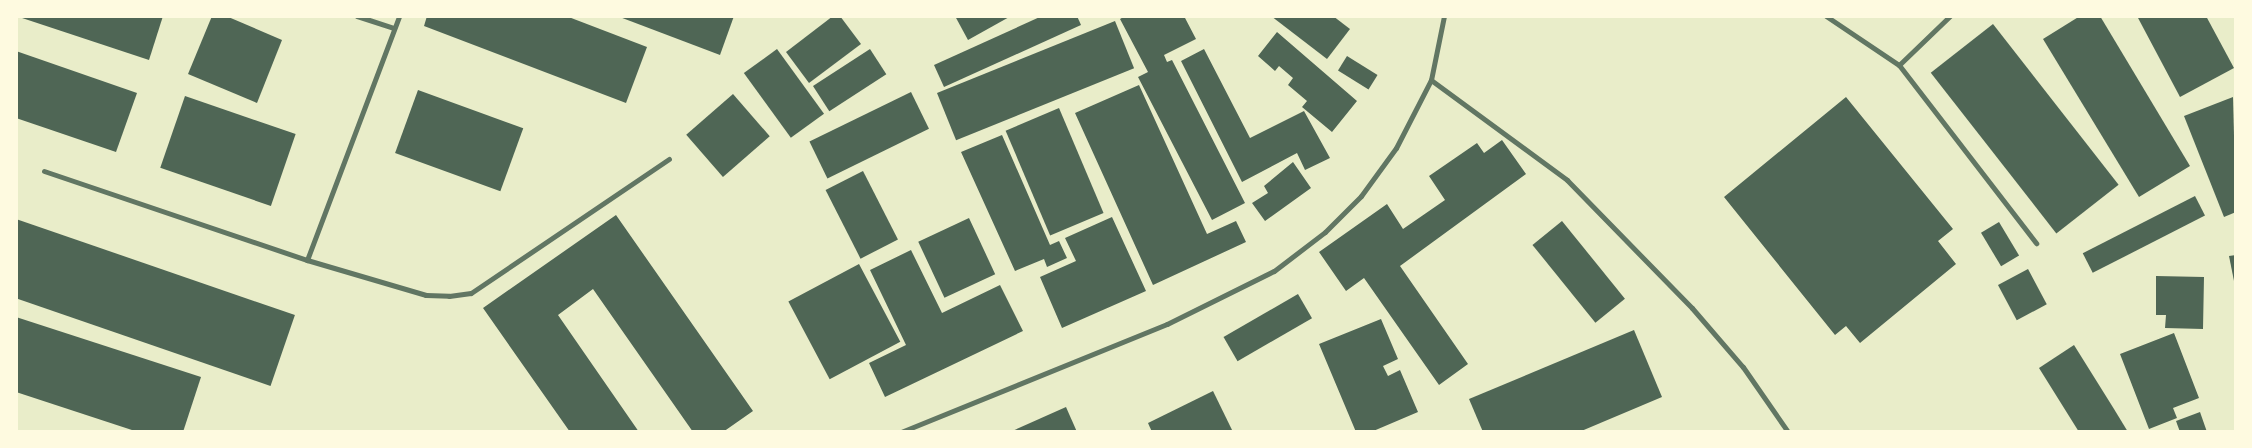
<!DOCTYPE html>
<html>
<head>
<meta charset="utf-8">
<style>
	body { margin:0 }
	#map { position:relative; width:2252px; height:448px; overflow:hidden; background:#e9edc9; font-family:Karla,sans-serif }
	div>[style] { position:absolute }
	.building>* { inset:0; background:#4f6655; transform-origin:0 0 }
	.minor>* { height:5px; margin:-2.5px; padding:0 2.5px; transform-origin:2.5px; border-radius:2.5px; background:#617663 }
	span { translate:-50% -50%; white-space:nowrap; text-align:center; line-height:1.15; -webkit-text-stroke:5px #fefae0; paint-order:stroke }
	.frame { position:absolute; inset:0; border:18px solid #fefae0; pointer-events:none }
</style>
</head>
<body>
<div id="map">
	<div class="building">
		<div style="clip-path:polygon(16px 16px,163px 16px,149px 60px)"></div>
		<div style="clip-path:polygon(212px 16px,226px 16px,282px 40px,257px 103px,188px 74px)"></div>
		<div style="clip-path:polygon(427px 16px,566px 16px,647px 47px,626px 103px,424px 26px)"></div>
		<div style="clip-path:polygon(617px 16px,734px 16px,720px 55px)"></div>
		<div style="clip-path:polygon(833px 16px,840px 16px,861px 44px,809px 83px,786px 52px)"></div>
		<div style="clip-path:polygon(955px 16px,1011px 16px,968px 40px)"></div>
		<div style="clip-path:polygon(1042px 16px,1077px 16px,1081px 25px,944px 87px,934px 65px)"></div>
		<div style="clip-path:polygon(1125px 16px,1184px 16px,1196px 39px,1164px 55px,1167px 62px,1172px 60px,1245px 203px,1212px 220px,1138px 77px,1148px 72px,1120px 19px)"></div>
		<div style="clip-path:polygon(1271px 16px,1333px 16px,1350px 29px,1327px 59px)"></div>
		<div style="clip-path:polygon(2080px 16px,2100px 16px,2190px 166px,2139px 197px,2043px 39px)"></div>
		<div style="clip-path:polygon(2137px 16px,2206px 16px,2234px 68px,2180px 97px)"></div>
		<div style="left:1115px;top:21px;width:51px;height:192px;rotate:68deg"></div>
		<div style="left:1993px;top:24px;width:204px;height:79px;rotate:52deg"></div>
		<div style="clip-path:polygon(1277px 32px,1357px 101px,1332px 132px,1302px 107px,1307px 101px,1288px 85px,1293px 78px,1279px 66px,1275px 71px,1258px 56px)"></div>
		<div style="left:777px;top:49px;width:80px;height:41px;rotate:54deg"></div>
		<div style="left:870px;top:49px;width:30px;height:68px;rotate:57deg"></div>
		<div style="clip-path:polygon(1204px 49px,1250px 138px,1304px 111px,1330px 158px,1305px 170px,1297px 153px,1242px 182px,1181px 61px)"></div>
		<div style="clip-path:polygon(16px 51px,137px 93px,116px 152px,16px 118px)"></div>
		<div style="left:1347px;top:56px;width:36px;height:17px;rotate:32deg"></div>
		<div style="clip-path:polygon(1139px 85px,1207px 234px,1236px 221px,1246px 242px,1153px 285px,1075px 113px)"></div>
		<div style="left:418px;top:90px;width:112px;height:67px;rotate:20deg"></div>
		<div style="left:911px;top:92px;width:41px;height:113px;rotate:64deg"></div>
		<div style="left:733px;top:94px;width:56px;height:62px;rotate:49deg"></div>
		<div style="left:185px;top:96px;width:117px;height:76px;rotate:19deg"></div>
		<div style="clip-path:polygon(1846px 97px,1953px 229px,1938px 241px,1956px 264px,1860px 343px,1846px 326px,1835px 335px,1724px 197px)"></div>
		<div style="clip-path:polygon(2233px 97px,2236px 212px,2224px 217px,2184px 116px)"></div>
		<div style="left:1059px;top:108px;width:114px;height:58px;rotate:67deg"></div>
		<div style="clip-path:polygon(1002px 135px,1050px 245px,1059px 241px,1067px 258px,1047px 267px,1044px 259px,1015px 271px,961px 152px)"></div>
		<div style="clip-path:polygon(1502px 140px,1526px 174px,1400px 266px,1468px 364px,1439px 385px,1364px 278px,1346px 291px,1319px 252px,1387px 204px,1403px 229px,1445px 200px,1429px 176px,1477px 143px,1484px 153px)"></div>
		<div style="clip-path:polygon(1293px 162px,1311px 188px,1265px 221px,1252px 203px,1268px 193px,1264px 186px)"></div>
		<div style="left:863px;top:171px;width:77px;height:42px;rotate:63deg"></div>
		<div style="left:2195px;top:196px;width:22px;height:126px;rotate:63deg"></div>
		<div style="clip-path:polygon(616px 215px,753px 411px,723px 432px,693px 432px,593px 289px,558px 315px,639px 432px,570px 432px,483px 308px)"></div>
		<div style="clip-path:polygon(1112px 217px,1146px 291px,1062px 328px,1040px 277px,1076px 261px,1065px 238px)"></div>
		<div style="left:969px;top:218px;width:62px;height:56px;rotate:65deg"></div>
		<div style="left:16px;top:219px;width:295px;height:75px;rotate:19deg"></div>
		<div style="left:1562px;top:221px;width:100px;height:38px;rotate:51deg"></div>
		<div style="left:1999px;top:222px;width:39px;height:21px;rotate:59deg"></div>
		<div style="clip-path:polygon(911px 250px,942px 313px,1000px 285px,1023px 331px,885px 397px,869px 363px,906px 345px,870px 270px)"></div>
		<div style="clip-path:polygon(2236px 255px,2236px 286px,2235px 286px,2229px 256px)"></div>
		<div style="left:859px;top:264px;width:88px;height:80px;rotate:62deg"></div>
		<div style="left:2028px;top:269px;width:40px;height:34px;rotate:62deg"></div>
		<div style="clip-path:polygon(2156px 276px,2204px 277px,2203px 329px,2165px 328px,2166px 315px,2156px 315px)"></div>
		<div style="left:1298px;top:294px;width:28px;height:86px;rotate:60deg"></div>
		<div style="clip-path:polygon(16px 317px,201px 377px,183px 432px,138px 432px,16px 392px)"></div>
		<div style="clip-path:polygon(1381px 319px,1398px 359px,1383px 366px,1388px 376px,1400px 370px,1418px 412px,1371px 432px,1356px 432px,1319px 344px)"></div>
		<div style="clip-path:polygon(1634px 330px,1662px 397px,1579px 432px,1483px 432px,1469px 399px)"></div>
		<div style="clip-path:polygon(2174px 333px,2199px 398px,2173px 408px,2177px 418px,2149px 429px,2120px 354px)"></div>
		<div style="clip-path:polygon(2074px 345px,2114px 409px,2128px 432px,2079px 432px,2039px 368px)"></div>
		<div style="clip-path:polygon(1213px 391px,1233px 432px,1152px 432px,1148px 423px)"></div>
		<div style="clip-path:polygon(1066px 407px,1077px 432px,1010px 432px)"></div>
		<div style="clip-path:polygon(2200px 412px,2207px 432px,2180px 432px,2176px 421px)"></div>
	</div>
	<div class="minor">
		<div style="left:357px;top:16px;width:39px;rotate:18deg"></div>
		<div style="left:1826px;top:16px;width:88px;rotate:33.9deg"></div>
		<div style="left:1899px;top:65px;width:225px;rotate:52.4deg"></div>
		<div style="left:1899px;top:65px;width:71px;rotate:-43.9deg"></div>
		<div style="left:1431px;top:80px;width:169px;rotate:36.3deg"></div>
		<div style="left:1567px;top:180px;width:179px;rotate:45.7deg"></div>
		<div style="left:1692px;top:308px;width:78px;rotate:49.2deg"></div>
		<div style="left:1743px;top:367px;width:79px;rotate:55.3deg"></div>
		<div style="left:44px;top:171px;width:278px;rotate:18.7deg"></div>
		<div style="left:307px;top:260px;width:124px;rotate:16.4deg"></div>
		<div style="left:426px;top:295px;width:23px;rotate:2deg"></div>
		<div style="left:449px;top:296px;width:22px;rotate:-8deg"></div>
		<div style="left:471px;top:293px;width:239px;rotate:-34.1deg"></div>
		<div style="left:307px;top:260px;width:261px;rotate:-69.3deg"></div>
		<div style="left:901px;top:432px;width:287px;rotate:-22.1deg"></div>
		<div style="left:1167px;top:324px;width:119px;rotate:-26.4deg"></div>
		<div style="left:1274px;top:271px;width:64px;rotate:-37.4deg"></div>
		<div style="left:1325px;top:232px;width:51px;rotate:-45deg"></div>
		<div style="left:1361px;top:196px;width:59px;rotate:-53.9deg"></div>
		<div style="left:1396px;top:148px;width:76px;rotate:-62.8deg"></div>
		<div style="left:1431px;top:80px;width:65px;rotate:-78.5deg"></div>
	</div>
	<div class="frame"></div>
</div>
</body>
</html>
